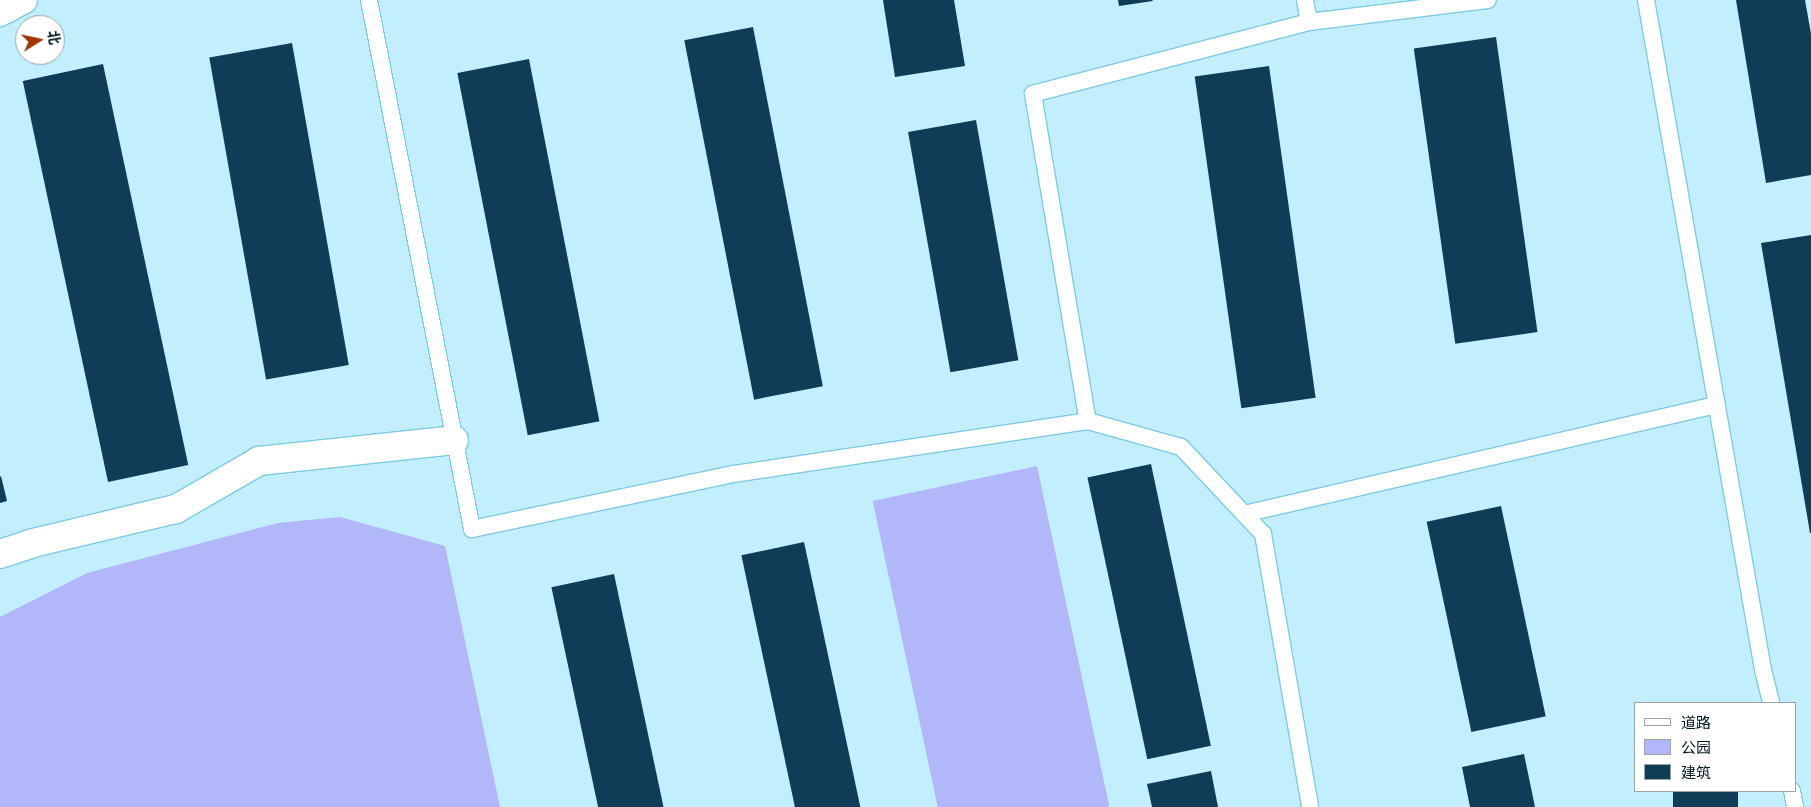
<!DOCTYPE html>
<html>
<head>
<meta charset="utf-8">
<style>
	body { margin:0 }
	#map { position:relative; width:1811px; height:807px; overflow:hidden; background:#c2eefe; font-family:"Open Sans","Noto Sans SC",sans-serif }
	div>[style] { position:absolute }
	.green>* { inset:0; background:#b2b7f9; transform-origin:0 0 }
	.building>* { inset:0; background:#113c57; transform-origin:0 0 }
	.roads { filter:drop-shadow(1px 0 #7ecae3) drop-shadow(-1px 0 #7ecae3) drop-shadow(0 1px #7ecae3) drop-shadow(0 -1px #7ecae3) }
	.service>* { height:16px; margin:-8px; padding:0 8px; transform-origin:8px; border-radius:8px; background:#fff }
	.minor>* { height:28px; margin:-14px; padding:0 14px; transform-origin:14px; border-radius:14px; background:#fff }
	.tertiary>* { height:28px; margin:-14px; padding:0 14px; transform-origin:14px; border-radius:14px; background:#fff }
	span { translate:-50% -50%; white-space:nowrap; text-align:center; line-height:1.15; -webkit-text-stroke:5px #fff; paint-order:stroke }
	.legend { position:absolute; left:1634px; top:702px; width:162px; height:90px; box-sizing:border-box; background:#fff; border:1px solid #9aa3a5; margin:0; padding:6px 9px; list-style:none; font-size:15px; color:#02181f }
	.legend li { display:flex; align-items:center; gap:10px; height:25px }
	.legend b { width:25px; border:1px solid #9aa3a5 }
	.north { position:absolute; left:15px; top:15px; width:50px; height:50px; box-sizing:border-box; background:#fff; border:1px solid #9aa3a5; border-radius:50%; rotate:80deg; font-size:14px; font-weight:700; line-height:20px; text-align:center; color:#02181f }
	.north::after { content:''; display:block; margin:auto; width:18px; height:22px; background:#9c3806; clip-path:polygon(50% 0,100% 100%,50% 72%,0 100%) }
</style>
</head>
<body>
<div id="map">
	<div class="green">
		<div style="left:1037px;top:466px;width:348px;height:168px;rotate:78deg"></div>
		<div style="clip-path:polygon(340px 517px,445px 546px,500px 807px,0 807px,0 617px,87px 573px,278px 523px)"></div>
	</div>
	<div class="building">
		<div style="clip-path:polygon(883px 0,954px 0,965px 66px,895px 77px)"></div>
		<div style="clip-path:polygon(1118px 0,1152px 0,1153px 1px,1119px 6px)"></div>
		<div style="clip-path:polygon(1736px 0,1805px 0,1811px 34px,1811px 175px,1766px 183px)"></div>
		<div style="left:753px;top:27px;width:366px;height:70px;rotate:79deg"></div>
		<div style="left:1496px;top:37px;width:298px;height:83px;rotate:82deg"></div>
		<div style="left:292px;top:43px;width:327px;height:84px;rotate:80deg"></div>
		<div style="left:529px;top:59px;width:369px;height:73px;rotate:79deg"></div>
		<div style="left:103px;top:64px;width:410px;height:82px;rotate:78deg"></div>
		<div style="left:1269px;top:66px;width:335px;height:75px;rotate:82deg"></div>
		<div style="left:976px;top:120px;width:244px;height:69px;rotate:80deg"></div>
		<div style="clip-path:polygon(1811px 235px,1811px 533px,1810px 533px,1761px 243px)"></div>
		<div style="left:1151px;top:464px;width:288px;height:65px;rotate:78deg"></div>
		<div style="clip-path:polygon(1px 476px,7px 501px,0 503px,0 477px)"></div>
		<div style="left:1501px;top:506px;width:215px;height:76px;rotate:78deg"></div>
		<div style="left:804px;top:542px;width:271px;height:64px;rotate:78deg"></div>
		<div style="left:614px;top:574px;width:238px;height:64px;rotate:78deg"></div>
		<div style="clip-path:polygon(1524px 754px,1535px 807px,1470px 807px,1462px 767px)"></div>
		<div style="clip-path:polygon(1211px 771px,1218px 807px,1152px 807px,1147px 784px)"></div>
		<div style="left:1673px;top:791px;width:65px;height:16px"></div>
	</div>
	<div class="roads">
		<div class="service">
			<div style="left:369px;top:0;width:539px;rotate:78.98deg"></div>
			<div style="left:472px;top:529px;width:268px;rotate:-11.9deg"></div>
			<div style="left:734px;top:474px;width:358px;rotate:-8.5deg"></div>
			<div style="left:1305px;top:0;width:22px;rotate:80deg"></div>
			<div style="left:1309px;top:22px;width:180px;rotate:-7deg"></div>
			<div style="left:1646px;top:0;width:680px;rotate:80.09deg"></div>
			<div style="left:1763px;top:670px;width:34px;rotate:76deg"></div>
			<div style="left:1309px;top:22px;width:285px;rotate:165.4deg"></div>
			<div style="left:1033px;top:94px;width:332px;rotate:80.5deg"></div>
			<div style="left:1088px;top:421px;width:97px;rotate:15.6deg"></div>
			<div style="left:1181px;top:447px;width:120px;rotate:46.7deg"></div>
			<div style="left:1263px;top:534px;width:277px;rotate:80.2deg"></div>
			<div style="left:1244px;top:514px;width:485px;rotate:-13deg"></div>
			<div style="left:1792px;top:791px;width:16px;rotate:79deg"></div>
		</div>
		<div class="minor">
			<div style="left:0;top:554px;width:35px;rotate:-18deg"></div>
			<div style="left:33px;top:543px;width:147px;rotate:-13.4deg"></div>
			<div style="left:176px;top:509px;width:96px;rotate:-30deg"></div>
			<div style="left:259px;top:461px;width:196px;rotate:-6.1deg"></div>
		</div>
		<div class="tertiary">
			<div style="left:0;top:12px;width:26px;rotate:-28deg"></div>
		</div>
	</div>
	<ul class="legend">
	<li><b style="height:6px;background:#fff"></b>道路</li>
	<li><b style="height:14px;background:#b2b7f9"></b>公园</li>
	<li><b style="height:14px;background:#113c57"></b>建筑</li>
	</ul>
	<div class="north">北</div>
</div>
</body>
</html>
